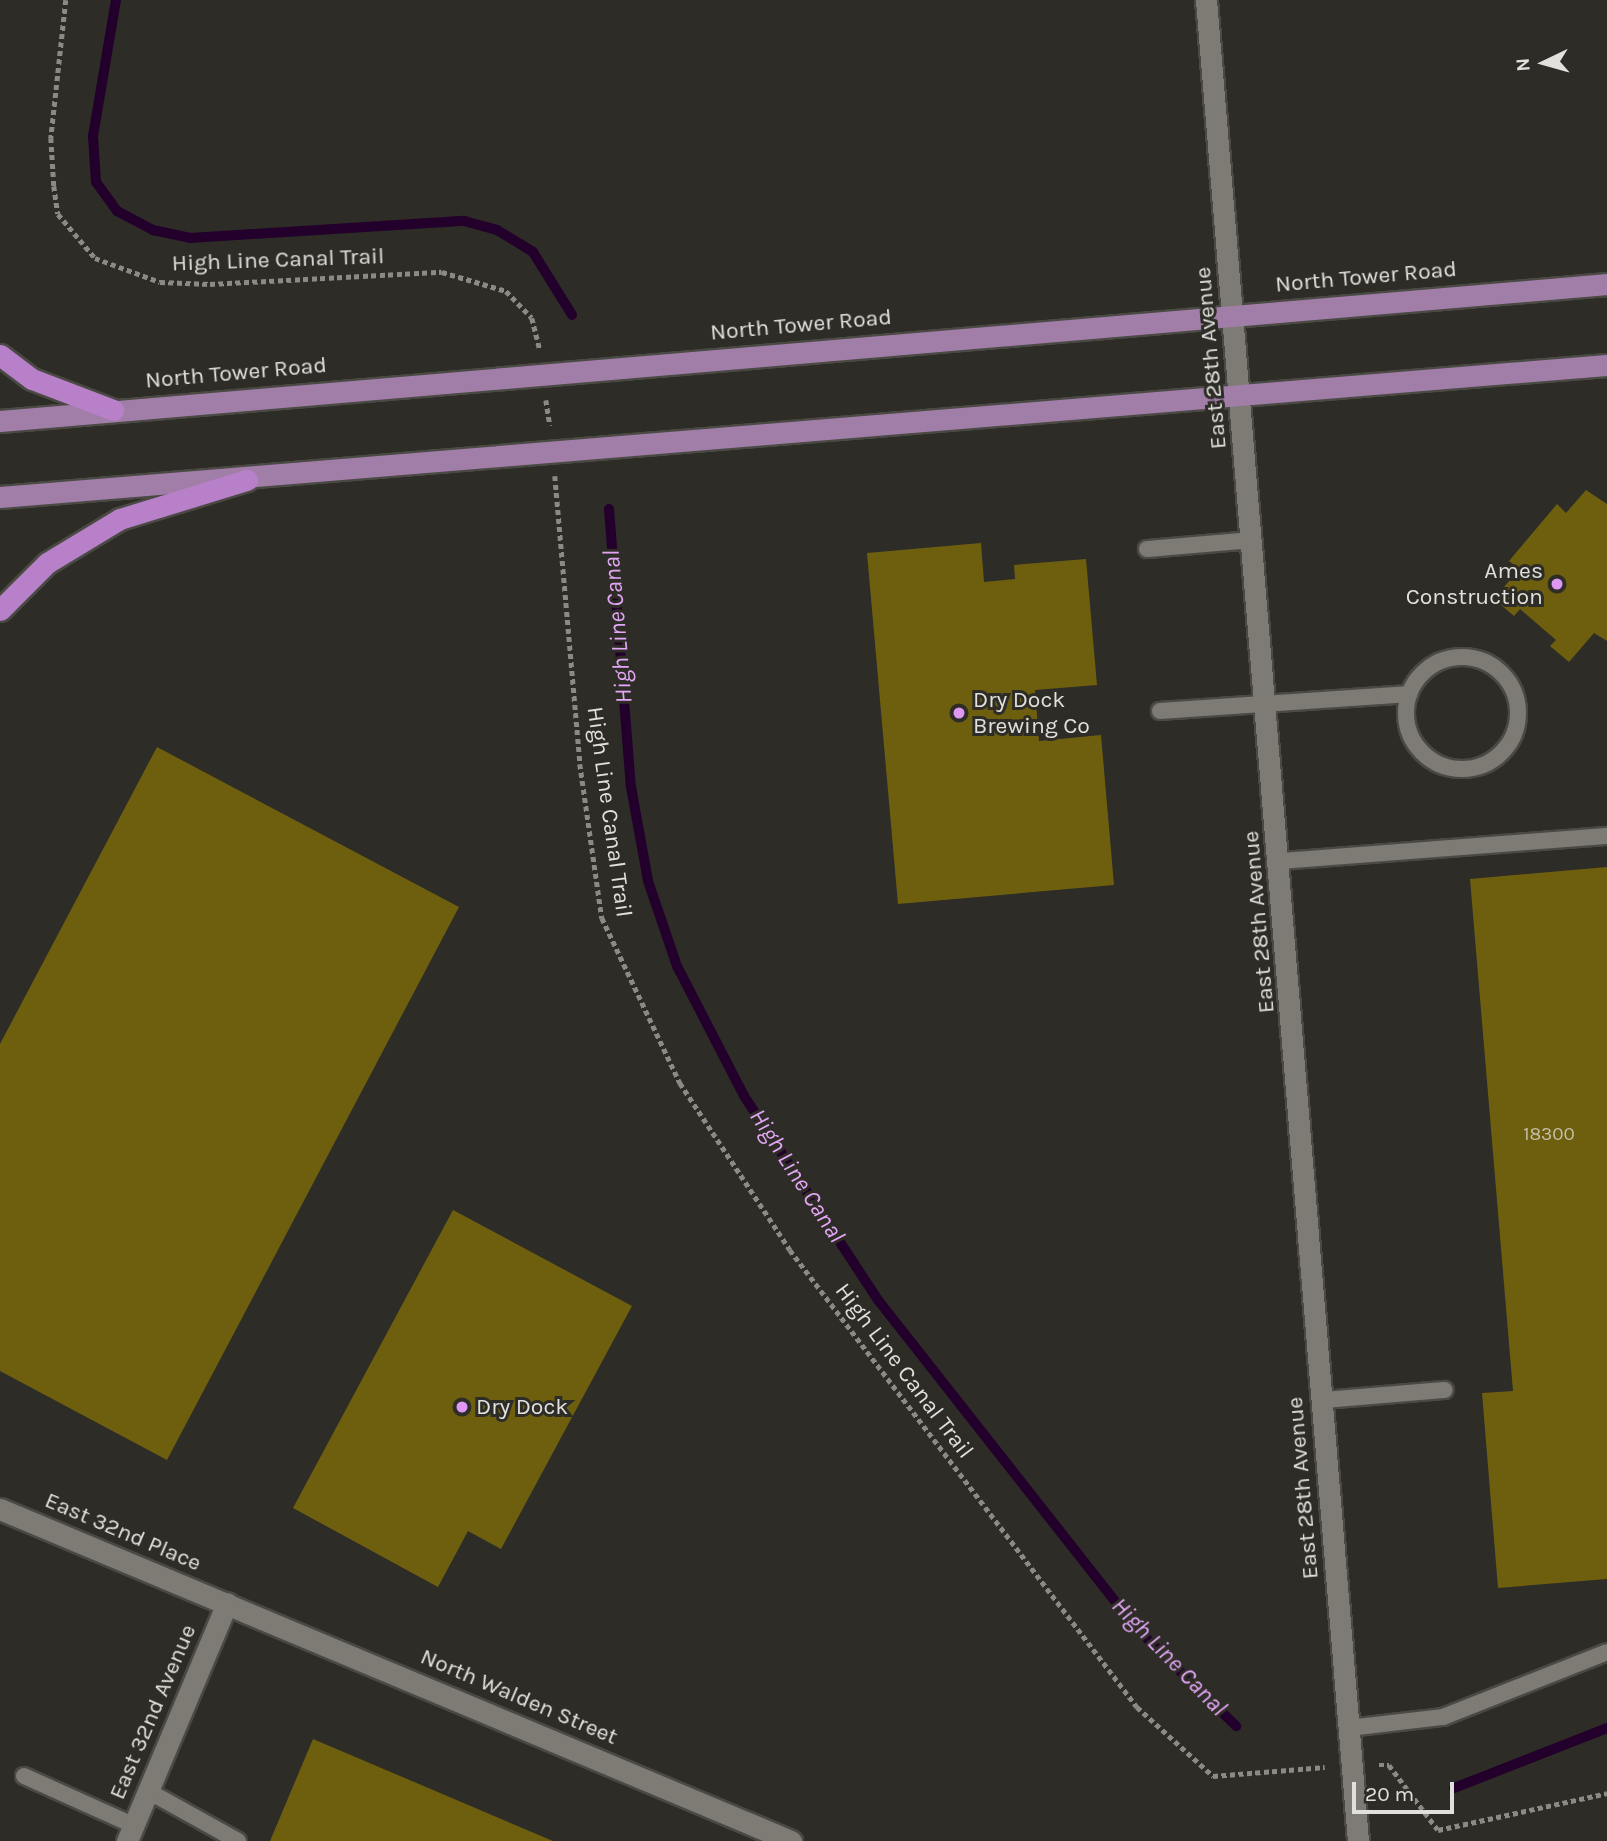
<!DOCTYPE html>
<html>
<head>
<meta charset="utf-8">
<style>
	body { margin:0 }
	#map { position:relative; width:1607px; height:1841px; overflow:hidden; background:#2d2c26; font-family:Karla,sans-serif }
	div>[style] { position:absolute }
	.stream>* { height:10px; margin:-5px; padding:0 5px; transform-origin:5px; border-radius:5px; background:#23002c }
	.building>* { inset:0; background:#6e5f0f }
	.path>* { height:4.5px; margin-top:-2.25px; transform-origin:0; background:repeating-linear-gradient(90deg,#8b8a85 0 5px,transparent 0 8.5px) }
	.roads { filter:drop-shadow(2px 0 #4a4944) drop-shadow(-2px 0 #4a4944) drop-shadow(0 2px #4a4944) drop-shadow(0 -2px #4a4944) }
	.lane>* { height:16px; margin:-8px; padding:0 8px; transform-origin:8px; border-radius:8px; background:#7d7b74 }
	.lane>.ring { margin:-8px; padding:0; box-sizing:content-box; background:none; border:16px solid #7d7b74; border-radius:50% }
	.street>* { height:21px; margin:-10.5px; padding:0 10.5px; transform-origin:10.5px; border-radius:10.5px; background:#7d7b74 }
	.primary>* { height:21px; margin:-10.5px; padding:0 10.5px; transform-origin:10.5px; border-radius:10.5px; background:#a07ea7 }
	.highway>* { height:21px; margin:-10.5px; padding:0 10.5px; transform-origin:10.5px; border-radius:10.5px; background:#b880c9 }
	.dots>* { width:19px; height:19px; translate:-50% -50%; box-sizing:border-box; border:4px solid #2d2c26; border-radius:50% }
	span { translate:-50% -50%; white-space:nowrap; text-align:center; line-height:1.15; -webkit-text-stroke:6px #2d2c26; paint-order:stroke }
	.number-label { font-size:19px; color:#c4c0a9 }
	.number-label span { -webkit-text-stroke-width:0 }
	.street-label { font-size:23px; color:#e1e0dc }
	.poi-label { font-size:23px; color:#e1e0dc }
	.right { translate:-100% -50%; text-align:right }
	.left { translate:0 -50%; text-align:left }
	.water-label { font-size:24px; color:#e2a6f4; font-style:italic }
	.north { position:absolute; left:1509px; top:28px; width:70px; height:70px; -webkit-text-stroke:5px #2d2c26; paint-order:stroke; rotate:265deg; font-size:19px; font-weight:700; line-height:28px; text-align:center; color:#e1e0dc }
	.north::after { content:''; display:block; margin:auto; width:24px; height:32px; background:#e1e0dc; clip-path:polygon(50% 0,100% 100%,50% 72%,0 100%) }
	.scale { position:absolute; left:1352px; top:1782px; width:102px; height:32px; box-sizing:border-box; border:4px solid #e1e0dc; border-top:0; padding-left:9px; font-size:21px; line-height:24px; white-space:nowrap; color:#e1e0dc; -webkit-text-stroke:5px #2d2c26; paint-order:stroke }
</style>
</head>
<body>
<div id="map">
	<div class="stream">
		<div style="left:116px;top:0;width:138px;rotate:99.6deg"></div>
		<div style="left:93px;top:136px;width:46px;rotate:86.3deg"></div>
		<div style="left:96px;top:182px;width:36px;rotate:54deg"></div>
		<div style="left:117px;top:211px;width:41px;rotate:27.8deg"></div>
		<div style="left:153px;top:230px;width:38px;rotate:12deg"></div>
		<div style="left:190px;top:238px;width:275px;rotate:-3.6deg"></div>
		<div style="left:464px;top:221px;width:34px;rotate:15deg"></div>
		<div style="left:497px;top:230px;width:42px;rotate:31.4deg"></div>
		<div style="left:533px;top:252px;width:74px;rotate:58.2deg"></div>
		<div style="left:609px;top:509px;width:279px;rotate:85.5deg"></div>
		<div style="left:631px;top:787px;width:96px;rotate:79.7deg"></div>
		<div style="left:648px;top:881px;width:90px;rotate:71.2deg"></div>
		<div style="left:677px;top:966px;width:146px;rotate:62.7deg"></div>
		<div style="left:744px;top:1096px;width:244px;rotate:56.7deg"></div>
		<div style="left:878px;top:1300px;width:419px;rotate:51.8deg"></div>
		<div style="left:1137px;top:1629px;width:139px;rotate:44.4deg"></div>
		<div style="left:1454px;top:1788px;width:164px;rotate:-21.4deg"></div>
	</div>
	<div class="building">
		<div style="clip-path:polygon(1586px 490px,1607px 504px,1607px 641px,1594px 633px,1569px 662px,1550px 646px,1556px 640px,1520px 609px,1514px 616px,1494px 599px,1519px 569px,1509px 561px,1557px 504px,1566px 513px)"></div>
		<div style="clip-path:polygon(981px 543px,984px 582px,1015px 579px,1014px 565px,1086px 559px,1097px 685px,1035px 690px,1039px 741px,1101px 735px,1114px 885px,898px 904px,867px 553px)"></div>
		<div style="clip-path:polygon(157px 747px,459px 907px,167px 1460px,0 1371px,0 1044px)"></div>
		<div style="clip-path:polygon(1607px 867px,1607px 1579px,1498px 1588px,1482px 1393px,1513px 1391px,1470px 879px)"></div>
		<div style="clip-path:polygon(453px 1210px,632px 1306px,501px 1549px,468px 1531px,438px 1587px,293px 1508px)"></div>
		<div style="clip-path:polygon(313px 1739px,553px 1841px,270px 1841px)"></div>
	</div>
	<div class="path">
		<div style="left:66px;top:0;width:139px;rotate:96.2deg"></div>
		<div style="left:51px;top:138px;width:48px;rotate:86.4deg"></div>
		<div style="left:54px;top:186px;width:28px;rotate:82deg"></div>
		<div style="left:58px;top:214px;width:57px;rotate:49.9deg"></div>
		<div style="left:95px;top:258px;width:69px;rotate:20.3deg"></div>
		<div style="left:160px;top:282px;width:50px;rotate:2.3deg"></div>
		<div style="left:210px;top:284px;width:232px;rotate:-3deg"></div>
		<div style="left:442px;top:272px;width:67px;rotate:16.5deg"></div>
		<div style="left:506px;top:291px;width:37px;rotate:46deg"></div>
		<div style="left:532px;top:318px;width:32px;rotate:76deg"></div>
		<div style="left:546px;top:400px;width:26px;rotate:81deg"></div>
		<div style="left:555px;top:476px;width:289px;rotate:85deg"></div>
		<div style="left:580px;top:764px;width:156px;rotate:81.9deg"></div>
		<div style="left:602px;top:918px;width:183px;rotate:64.7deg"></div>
		<div style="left:680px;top:1083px;width:200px;rotate:56.6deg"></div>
		<div style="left:790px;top:1250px;width:574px;rotate:52.79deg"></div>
		<div style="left:1137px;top:1707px;width:103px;rotate:42.2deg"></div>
		<div style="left:1213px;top:1776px;width:112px;rotate:-4.6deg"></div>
		<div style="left:1379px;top:1765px;width:10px"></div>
		<div style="left:1389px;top:1765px;width:81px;rotate:53deg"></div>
		<div style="left:1438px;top:1830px;width:173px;rotate:-12.3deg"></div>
	</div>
	<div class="roads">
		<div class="lane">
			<div style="left:1147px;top:549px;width:106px;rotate:-4.9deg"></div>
			<div class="ring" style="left:1406px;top:657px;width:96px;height:96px"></div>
			<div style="left:1160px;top:711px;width:250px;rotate:-3.9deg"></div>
			<div style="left:1281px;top:861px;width:327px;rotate:-4.4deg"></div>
			<div style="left:1323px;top:1400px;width:122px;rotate:-4.7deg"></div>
			<div style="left:1349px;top:1728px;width:95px;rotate:-6.7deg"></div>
			<div style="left:1443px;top:1717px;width:176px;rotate:-21.6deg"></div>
			<div style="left:24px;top:1776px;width:120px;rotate:24.2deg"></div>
			<div style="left:148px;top:1791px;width:103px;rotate:29.1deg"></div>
		</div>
		<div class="street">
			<div style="left:1206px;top:0;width:1847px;rotate:85.28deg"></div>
			<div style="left:0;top:1509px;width:858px;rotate:22.77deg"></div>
			<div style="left:127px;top:1841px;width:258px;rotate:-67.2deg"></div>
		</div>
		<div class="primary">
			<div style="left:0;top:421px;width:1613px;rotate:-4.87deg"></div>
			<div style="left:0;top:497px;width:1612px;rotate:-4.7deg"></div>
		</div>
		<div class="highway">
			<div style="left:0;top:355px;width:40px;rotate:37deg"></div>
			<div style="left:32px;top:379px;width:87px;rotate:20.9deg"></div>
			<div style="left:0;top:610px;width:66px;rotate:-45deg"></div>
			<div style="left:47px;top:563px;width:85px;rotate:-31.1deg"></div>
			<div style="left:120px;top:519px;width:133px;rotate:-17.1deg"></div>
		</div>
	</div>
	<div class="dots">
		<div style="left:1557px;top:584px;background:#de98f2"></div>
		<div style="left:959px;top:713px;background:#de98f2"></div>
		<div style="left:462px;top:1407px;background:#de98f2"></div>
	</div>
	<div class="number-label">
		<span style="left:1549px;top:1135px">18300</span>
	</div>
	<div class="street-label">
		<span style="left:278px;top:260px;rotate:-2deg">High Line Canal Trail</span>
		<span style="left:1366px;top:277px;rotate:-5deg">North Tower Road</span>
		<span style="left:801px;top:325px;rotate:-5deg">North Tower Road</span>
		<span style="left:1211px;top:358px;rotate:-95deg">East 28th Avenue</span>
		<span style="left:236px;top:373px;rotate:-5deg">North Tower Road</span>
		<span style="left:609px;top:812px;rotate:82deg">High Line Canal Trail</span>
		<span style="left:1259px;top:922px;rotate:-95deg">East 28th Avenue</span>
		<span style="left:904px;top:1371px;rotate:53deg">High Line Canal Trail</span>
		<span style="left:1303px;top:1488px;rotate:-95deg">East 28th Avenue</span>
		<span style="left:123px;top:1532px;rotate:23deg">East 32nd Place</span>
		<span style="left:519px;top:1697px;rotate:23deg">North Walden Street</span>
		<span style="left:153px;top:1712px;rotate:-67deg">East 32nd Avenue</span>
	</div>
	<div class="poi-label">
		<span class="right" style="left:1543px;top:584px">Ames<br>Construction</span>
		<span class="left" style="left:973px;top:713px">Dry Dock<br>Brewing Co</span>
		<span class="left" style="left:476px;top:1407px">Dry Dock</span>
	</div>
	<div class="water-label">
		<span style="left:618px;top:627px;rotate:-95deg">High Line Canal</span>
		<span style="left:797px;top:1176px;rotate:57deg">High Line Canal</span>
		<span style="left:1169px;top:1657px;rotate:46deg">High Line Canal</span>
	</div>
	<div class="north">N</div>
	<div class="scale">20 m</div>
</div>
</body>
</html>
